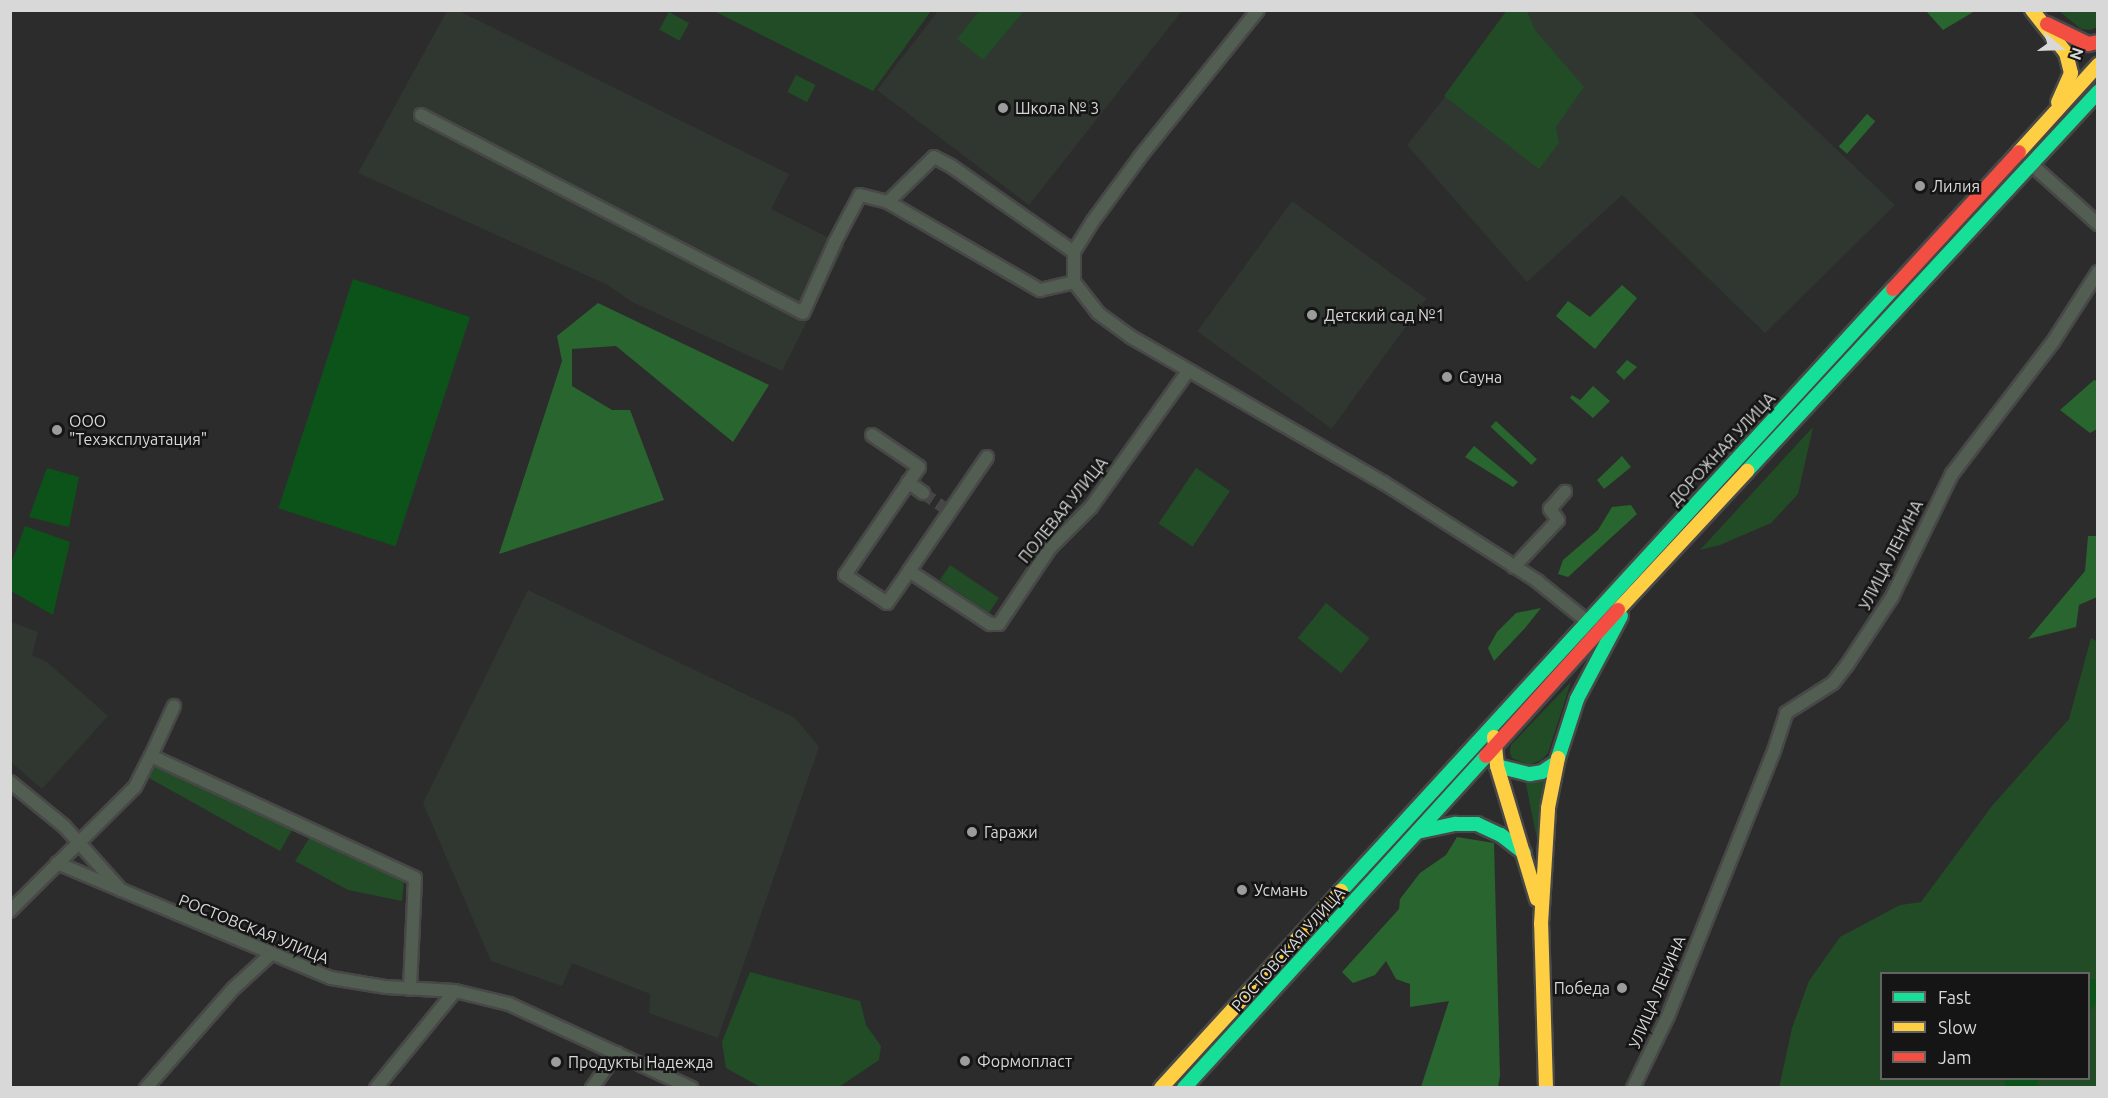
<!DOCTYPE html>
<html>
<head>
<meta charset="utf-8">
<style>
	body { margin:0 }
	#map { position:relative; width:2108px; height:1098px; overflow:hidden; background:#2c2c2c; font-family:Ubuntu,sans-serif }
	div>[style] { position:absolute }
	.built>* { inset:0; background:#303630; transform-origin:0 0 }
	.green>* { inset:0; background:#224c26; transform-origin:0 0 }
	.forest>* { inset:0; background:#29652f; transform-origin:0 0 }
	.water>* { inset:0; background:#0c531a; transform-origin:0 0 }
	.street-tunnel>* { height:12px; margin-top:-6px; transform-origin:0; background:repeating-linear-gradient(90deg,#464646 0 12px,transparent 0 18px) }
	.roads { filter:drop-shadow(2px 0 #474847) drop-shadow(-2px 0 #474847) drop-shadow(0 2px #474847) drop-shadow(0 -2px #474847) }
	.street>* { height:12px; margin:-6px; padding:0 6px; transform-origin:6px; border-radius:6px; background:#515e51 }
	.fast>* { height:14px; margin:-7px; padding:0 7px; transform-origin:7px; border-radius:7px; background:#16e098 }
	.slow>* { height:14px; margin:-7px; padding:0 7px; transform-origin:7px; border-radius:7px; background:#ffcf43 }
	.jam>* { height:14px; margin:-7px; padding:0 7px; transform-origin:7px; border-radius:7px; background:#f24e42 }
	.dots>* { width:16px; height:16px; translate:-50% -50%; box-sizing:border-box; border:3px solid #141514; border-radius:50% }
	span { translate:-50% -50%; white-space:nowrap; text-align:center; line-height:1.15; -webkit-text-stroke:5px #141514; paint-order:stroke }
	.poi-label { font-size:16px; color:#d7d8d7 }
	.left { translate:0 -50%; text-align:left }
	.right { translate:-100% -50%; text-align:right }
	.street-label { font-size:16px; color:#d7d8d7 }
	.frame { position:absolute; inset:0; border:12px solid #d7d8d7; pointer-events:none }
	.legend { position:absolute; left:1880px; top:972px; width:210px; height:108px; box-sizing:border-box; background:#141514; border:2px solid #626362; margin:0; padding:8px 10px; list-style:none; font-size:18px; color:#d7d8d7 }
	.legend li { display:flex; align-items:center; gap:12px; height:30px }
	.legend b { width:30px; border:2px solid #626362 }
	.north { position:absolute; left:2030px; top:18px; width:60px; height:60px; -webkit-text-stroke:4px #141514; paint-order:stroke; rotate:109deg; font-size:16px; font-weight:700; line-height:24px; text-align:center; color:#d7d8d7 }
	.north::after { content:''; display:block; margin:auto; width:21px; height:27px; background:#d7d8d7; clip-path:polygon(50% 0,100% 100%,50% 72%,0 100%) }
</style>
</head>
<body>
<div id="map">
	<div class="built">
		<div style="clip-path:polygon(447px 11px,459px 11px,789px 174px,771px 209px,845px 246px,782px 371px,632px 302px,606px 284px,358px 173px)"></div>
		<div style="clip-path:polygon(938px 11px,1182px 11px,1029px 205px,877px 90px)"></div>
		<div style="clip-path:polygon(1513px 11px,1691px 11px,1895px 205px,1765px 333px,1622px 195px,1527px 282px,1407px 145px)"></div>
		<div style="left:1292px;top:201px;width:166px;height:161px;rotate:36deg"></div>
		<div style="clip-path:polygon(528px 590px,795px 718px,819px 747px,718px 1038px,649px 1013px,650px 994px,572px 963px,562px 986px,491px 961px,423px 803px)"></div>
		<div style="clip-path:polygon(11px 622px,38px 632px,32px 655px,47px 662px,108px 716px,42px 789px,11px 762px)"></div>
	</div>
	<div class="green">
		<div style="clip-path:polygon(980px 10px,1024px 11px,983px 60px,957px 39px)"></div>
		<div style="clip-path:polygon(1507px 10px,1527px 11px,1535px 30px,1584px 87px,1556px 127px,1559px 143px,1539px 169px,1444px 96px)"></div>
		<div style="clip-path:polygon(714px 11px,931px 11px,873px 91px)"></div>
		<div style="clip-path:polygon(2059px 11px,2097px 11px,2097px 27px,2090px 30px,2081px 29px)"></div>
		<div style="left:669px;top:12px;width:23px;height:20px;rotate:29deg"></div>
		<div style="left:796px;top:75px;width:22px;height:19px;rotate:27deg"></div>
		<div style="clip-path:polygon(1813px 427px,1798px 494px,1771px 523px,1720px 545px,1700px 550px)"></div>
		<div style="left:1196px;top:468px;width:41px;height:67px;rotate:34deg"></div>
		<div style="left:950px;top:565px;width:59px;height:18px;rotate:34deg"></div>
		<div style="left:1326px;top:603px;width:56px;height:45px;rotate:39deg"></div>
		<div style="clip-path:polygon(evenodd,2091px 638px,2098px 642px,2097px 1087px,1779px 1088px,1792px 1028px,1809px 981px,1840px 937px,1900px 905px,1921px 902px,1992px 806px,2069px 719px,2091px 638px,1882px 974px,2088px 974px,2088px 1078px,1882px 1078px,1882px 974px)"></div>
		<div style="clip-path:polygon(1571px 682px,1548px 753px,1541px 760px,1529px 765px,1512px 758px,1510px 752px,1511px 745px)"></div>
		<div style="clip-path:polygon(156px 765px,292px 830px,280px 851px,149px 778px)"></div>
		<div style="clip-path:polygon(1545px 777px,1537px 839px,1525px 779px)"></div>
		<div style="clip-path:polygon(310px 837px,404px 880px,402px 901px,348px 890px,295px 861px)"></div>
		<div style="clip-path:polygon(750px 972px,860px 1001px,866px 1025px,881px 1046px,879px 1060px,839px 1087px,760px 1087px,726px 1068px,722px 1042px)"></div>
	</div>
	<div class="forest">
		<div style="clip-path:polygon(1975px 11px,1943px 30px,1926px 11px,1975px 10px)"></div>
		<div style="left:1867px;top:114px;width:11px;height:43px;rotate:41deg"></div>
		<div style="clip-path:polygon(1622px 285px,1637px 298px,1595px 349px,1556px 316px,1568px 301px,1590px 317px)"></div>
		<div style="clip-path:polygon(598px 303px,769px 385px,733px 442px,616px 346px,572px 349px,572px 386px,612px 410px,630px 410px,664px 500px,499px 554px,562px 361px,557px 336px)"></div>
		<div style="clip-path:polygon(1627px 360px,1637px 367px,1624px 380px,1616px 372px)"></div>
		<div style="clip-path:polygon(2094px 380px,2097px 381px,2097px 429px,2090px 433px,2060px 410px)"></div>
		<div style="clip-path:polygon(1593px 386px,1610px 401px,1593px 418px,1570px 398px,1572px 395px,1580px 400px)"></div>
		<div style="left:1496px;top:421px;width:56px;height:8px;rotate:43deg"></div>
		<div style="clip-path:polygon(1474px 446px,1518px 482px,1513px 487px,1465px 457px)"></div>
		<div style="clip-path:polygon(1622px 456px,1631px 467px,1604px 489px,1597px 480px)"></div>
		<div style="clip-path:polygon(1631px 505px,1637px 514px,1568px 577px,1558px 574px,1563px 560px,1598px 530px,1612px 507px)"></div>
		<div style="clip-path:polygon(2088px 536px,2097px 536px,2097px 597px,2079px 605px,2076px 627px,2028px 639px,2085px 571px)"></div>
		<div style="clip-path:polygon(1541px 608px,1525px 628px,1494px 661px,1488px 648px,1497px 632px,1516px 613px)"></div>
		<div style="clip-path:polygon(1457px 837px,1494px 843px,1500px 1076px,1498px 1087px,1421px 1087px,1449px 1001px,1410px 1007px,1410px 984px,1396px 979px,1386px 961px,1375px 975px,1353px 983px,1342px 972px,1399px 909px,1400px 899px,1420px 873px,1446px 855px)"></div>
	</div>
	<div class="water">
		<div style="left:353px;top:279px;width:123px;height:241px;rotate:18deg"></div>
		<div style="clip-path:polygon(47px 468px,79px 477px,69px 527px,29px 517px)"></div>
		<div style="clip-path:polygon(25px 526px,70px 542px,53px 615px,11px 591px,11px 564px)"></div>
		<div style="clip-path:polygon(2089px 979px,2097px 979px,2098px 1001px,2089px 1012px)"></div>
		<div style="clip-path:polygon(2004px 1079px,2004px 1078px,2038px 1079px,2037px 1088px,2006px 1087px)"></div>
	</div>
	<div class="street-tunnel">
		<div style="left:923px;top:493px;width:24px;rotate:35deg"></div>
	</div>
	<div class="roads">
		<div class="street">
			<div style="left:1258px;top:10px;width:189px;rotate:128.8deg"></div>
			<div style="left:1140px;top:157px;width:79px;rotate:126.3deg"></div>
			<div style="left:1093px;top:221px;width:36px;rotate:122deg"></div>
			<div style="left:1074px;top:252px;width:30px;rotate:90deg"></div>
			<div style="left:1074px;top:282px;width:39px;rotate:52deg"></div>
			<div style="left:1098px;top:313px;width:41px;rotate:36deg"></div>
			<div style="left:1131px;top:337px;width:292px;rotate:30deg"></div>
			<div style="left:1384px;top:483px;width:182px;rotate:32.6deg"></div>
			<div style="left:1537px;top:581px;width:64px;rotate:38.7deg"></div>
			<div style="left:421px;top:115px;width:430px;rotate:27.4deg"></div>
			<div style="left:803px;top:313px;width:78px;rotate:-65.7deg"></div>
			<div style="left:835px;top:242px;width:53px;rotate:-62deg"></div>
			<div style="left:860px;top:195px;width:29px;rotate:14deg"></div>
			<div style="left:888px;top:202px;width:176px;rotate:30.1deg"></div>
			<div style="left:1040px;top:290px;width:35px;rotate:-13deg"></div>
			<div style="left:2032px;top:165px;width:89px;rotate:41.8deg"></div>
			<div style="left:888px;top:202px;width:64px;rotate:-44.4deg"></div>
			<div style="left:934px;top:157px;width:19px;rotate:28deg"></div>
			<div style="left:951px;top:166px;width:150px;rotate:35deg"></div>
			<div style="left:872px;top:435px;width:57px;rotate:34.2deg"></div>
			<div style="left:919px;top:467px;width:131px;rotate:124.4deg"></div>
			<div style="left:845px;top:575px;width:50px;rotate:33.7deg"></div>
			<div style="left:887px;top:603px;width:39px;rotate:-55deg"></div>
			<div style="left:909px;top:571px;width:97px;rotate:33.2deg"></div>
			<div style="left:990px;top:624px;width:9px"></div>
			<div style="left:999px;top:624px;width:92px;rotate:-56.1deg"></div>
			<div style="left:1050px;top:548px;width:58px;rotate:-45deg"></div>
			<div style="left:1091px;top:507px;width:167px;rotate:-54.5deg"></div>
			<div style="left:908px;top:482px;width:19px;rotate:36deg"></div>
			<div style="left:1514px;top:567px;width:64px;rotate:-46.9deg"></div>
			<div style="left:1558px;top:520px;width:14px;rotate:-126deg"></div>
			<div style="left:1550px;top:509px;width:23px;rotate:-49deg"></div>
			<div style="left:909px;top:571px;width:138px;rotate:-55.6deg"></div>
			<div style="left:151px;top:756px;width:55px;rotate:-65.3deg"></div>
			<div style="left:10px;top:782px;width:70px;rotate:39.2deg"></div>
			<div style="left:64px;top:826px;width:86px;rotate:48.3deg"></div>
			<div style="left:57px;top:863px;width:297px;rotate:22.8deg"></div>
			<div style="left:331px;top:978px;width:56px;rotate:9.3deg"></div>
			<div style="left:386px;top:987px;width:69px;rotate:3.3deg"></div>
			<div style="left:455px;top:991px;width:56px;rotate:13.5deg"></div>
			<div style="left:509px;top:1004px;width:201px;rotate:24.7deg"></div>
			<div style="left:10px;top:911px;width:176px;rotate:-44.8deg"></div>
			<div style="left:135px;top:787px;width:35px;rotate:-63deg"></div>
			<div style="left:151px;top:756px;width:291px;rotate:24.8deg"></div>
			<div style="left:415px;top:878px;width:111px;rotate:92.6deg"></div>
			<div style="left:146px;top:1088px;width:133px;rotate:-48.7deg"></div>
			<div style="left:234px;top:988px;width:49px;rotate:-42.5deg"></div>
			<div style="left:376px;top:1088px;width:125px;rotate:-50.8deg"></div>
			<div style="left:592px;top:1088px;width:43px;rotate:-54.5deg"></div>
			<div style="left:1633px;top:1088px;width:80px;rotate:-64.1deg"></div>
			<div style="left:1668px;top:1016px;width:285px;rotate:-68.2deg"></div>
			<div style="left:1774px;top:751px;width:40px;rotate:-72deg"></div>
			<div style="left:1786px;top:713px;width:56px;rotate:-32.6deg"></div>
			<div style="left:1833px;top:683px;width:23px;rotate:-52deg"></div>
			<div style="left:1847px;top:665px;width:82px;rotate:-56.5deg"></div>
			<div style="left:1892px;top:597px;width:137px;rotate:-64deg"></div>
			<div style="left:1952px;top:474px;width:166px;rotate:-52.6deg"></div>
			<div style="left:2053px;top:342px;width:83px;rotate:-57.3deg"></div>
		</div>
		<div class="fast">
			<div style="left:1747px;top:471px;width:517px;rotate:-47.2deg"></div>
			<div style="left:1558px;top:758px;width:62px;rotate:-72.1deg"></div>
			<div style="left:1577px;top:699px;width:94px;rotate:-62.1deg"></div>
			<div style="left:1497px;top:766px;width:34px;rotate:14deg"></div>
			<div style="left:1530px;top:774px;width:12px;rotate:-9deg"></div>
			<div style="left:1542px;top:772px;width:17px;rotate:-33deg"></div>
			<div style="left:1417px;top:832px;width:40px;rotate:-12deg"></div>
			<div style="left:1456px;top:824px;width:21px"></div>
			<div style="left:1477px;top:824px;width:26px;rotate:25deg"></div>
			<div style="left:1501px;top:835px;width:29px;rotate:38deg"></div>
			<div style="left:1341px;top:891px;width:817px;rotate:-47.48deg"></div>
			<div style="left:1184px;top:1088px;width:449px;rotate:-47.7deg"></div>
		</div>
		<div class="slow">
			<div style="left:2032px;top:10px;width:55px;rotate:51.7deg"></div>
			<div style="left:2066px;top:53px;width:21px;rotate:76deg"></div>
			<div style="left:2071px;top:73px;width:32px;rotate:114deg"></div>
			<div style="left:2019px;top:152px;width:118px;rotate:-47.8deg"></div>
			<div style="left:1618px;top:610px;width:190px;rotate:-47.1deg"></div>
			<div style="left:1494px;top:737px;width:29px;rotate:84deg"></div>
			<div style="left:1497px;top:766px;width:139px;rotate:73.3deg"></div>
			<div style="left:1161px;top:1088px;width:267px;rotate:-47.6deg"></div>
			<div style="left:1546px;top:1088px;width:164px;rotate:-91.7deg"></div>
			<div style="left:1541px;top:924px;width:116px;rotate:-86.5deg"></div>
			<div style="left:1548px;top:808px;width:51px;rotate:-78.7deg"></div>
		</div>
		<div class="jam">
			<div style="left:2047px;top:24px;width:46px;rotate:26deg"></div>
			<div style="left:2088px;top:44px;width:10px;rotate:-11deg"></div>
			<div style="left:1893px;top:289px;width:186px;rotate:-47.4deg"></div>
			<div style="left:1486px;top:756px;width:197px;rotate:-47.9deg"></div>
		</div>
	</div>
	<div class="dots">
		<div style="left:1003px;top:108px;background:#9b9c9b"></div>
		<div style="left:1920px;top:186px;background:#9b9c9b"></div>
		<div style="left:1312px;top:315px;background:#9b9c9b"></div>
		<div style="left:1447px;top:377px;background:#9b9c9b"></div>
		<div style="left:57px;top:430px;background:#9b9c9b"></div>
		<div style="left:972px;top:832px;background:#9b9c9b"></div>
		<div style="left:1242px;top:890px;background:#9b9c9b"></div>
		<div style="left:1622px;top:988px;background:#9b9c9b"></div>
		<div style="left:965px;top:1061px;background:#9b9c9b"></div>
		<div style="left:556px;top:1062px;background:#9b9c9b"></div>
	</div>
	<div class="poi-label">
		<span class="left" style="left:1015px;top:108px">Школа № 3</span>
		<span class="left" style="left:1932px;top:186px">Лилия</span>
		<span class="left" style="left:1324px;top:315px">Детский сад №1</span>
		<span class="left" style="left:1459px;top:377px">Сауна</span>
		<span class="left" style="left:69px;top:430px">ООО<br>"Техэксплуатация"</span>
		<span class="left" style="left:984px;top:832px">Гаражи</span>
		<span class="left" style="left:1254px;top:890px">Усмань</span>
		<span class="right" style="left:1610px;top:988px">Победа</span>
		<span class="left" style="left:977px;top:1061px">Формопласт</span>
		<span class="left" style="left:568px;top:1062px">Продукты Надежда</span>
	</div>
	<div class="street-label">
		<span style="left:1722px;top:449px;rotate:-47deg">ДОРОЖНАЯ УЛИЦА</span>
		<span style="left:1063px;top:510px;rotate:-51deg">ПОЛЕВАЯ УЛИЦА</span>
		<span style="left:1891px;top:555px;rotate:-63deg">УЛИЦА ЛЕНИНА</span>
		<span style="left:254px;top:929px;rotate:22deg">РОСТОВСКАЯ УЛИЦА</span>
		<span style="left:1288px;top:949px;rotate:-48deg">РОСТОВСКАЯ УЛИЦА</span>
		<span style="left:1657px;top:992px;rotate:-67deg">УЛИЦА ЛЕНИНА</span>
	</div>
	<div class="frame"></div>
	<ul class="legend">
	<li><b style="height:8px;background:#16e098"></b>Fast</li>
	<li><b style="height:8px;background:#ffcf43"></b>Slow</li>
	<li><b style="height:8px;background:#f24e42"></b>Jam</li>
	</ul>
	<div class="north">N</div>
</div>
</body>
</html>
